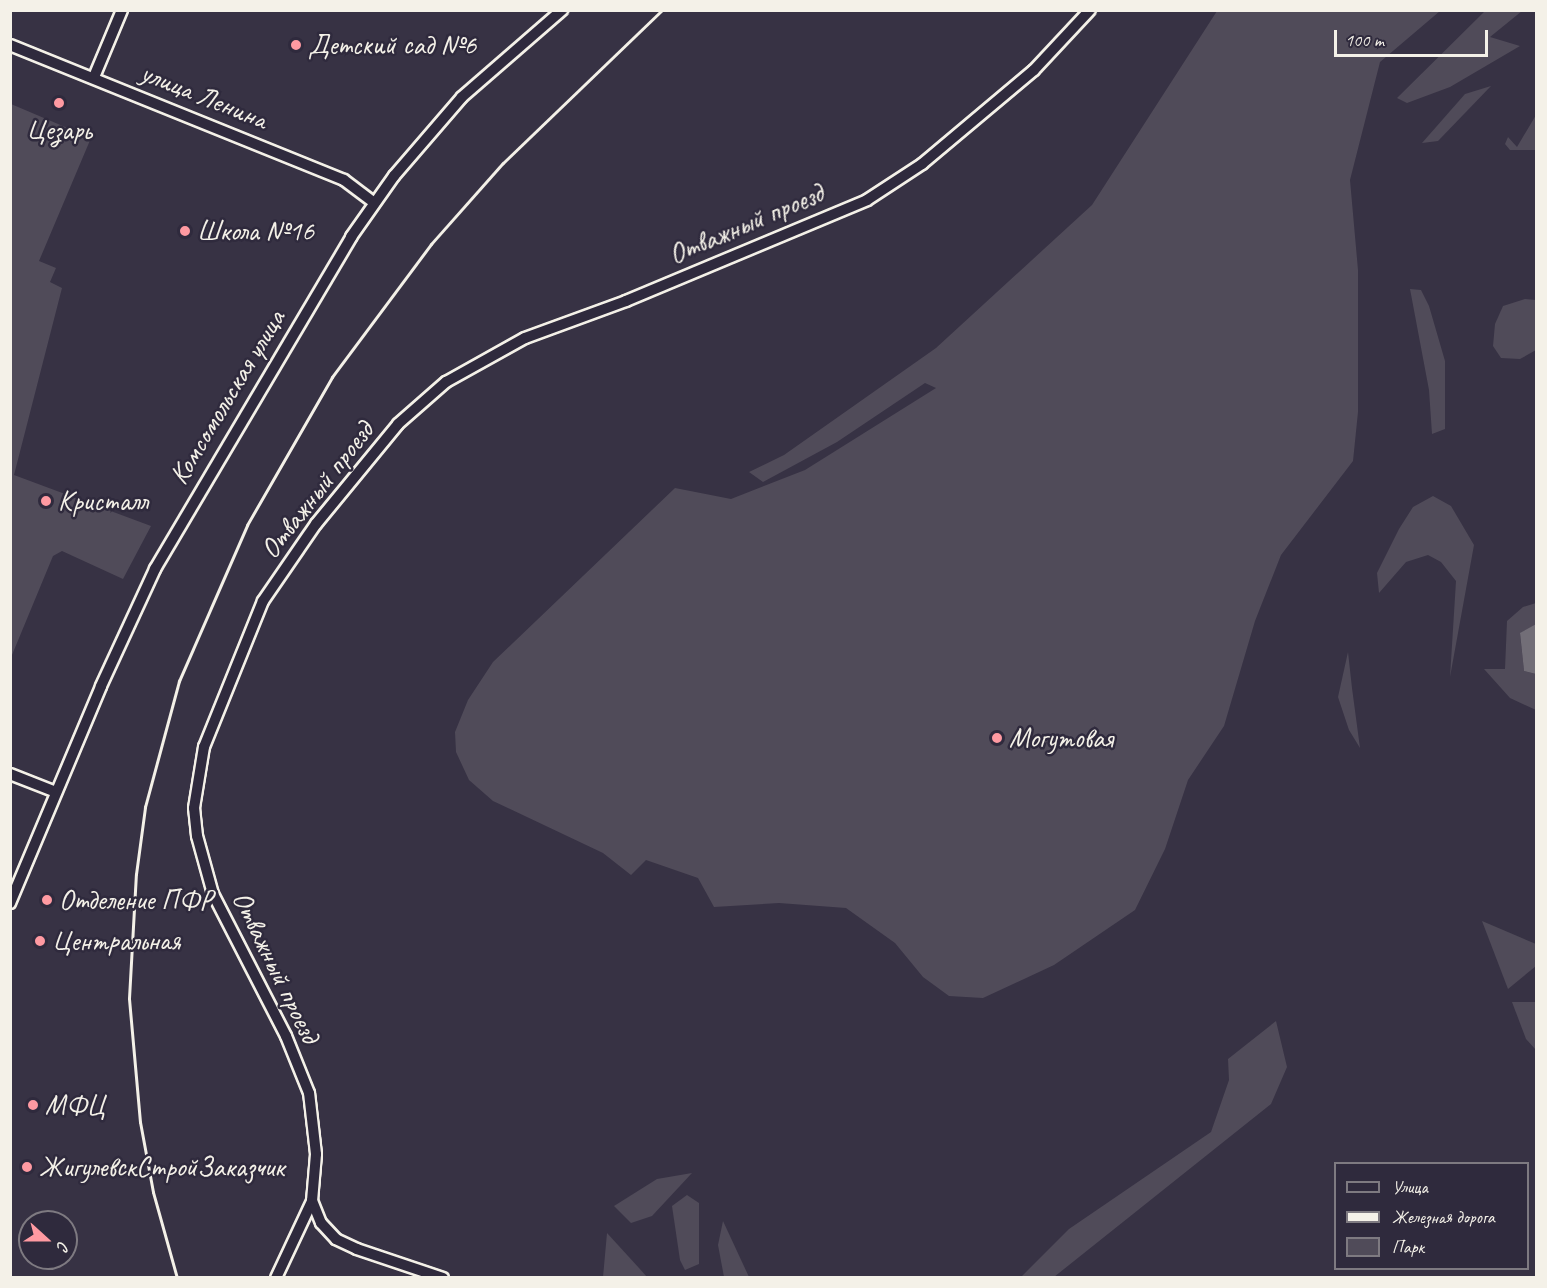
<!DOCTYPE html>
<html>
<head>
<meta charset="utf-8">
<style>
	body { margin:0 }
	#map { position:relative; width:1547px; height:1288px; overflow:hidden; background:#373244; font-family:Caveat,sans-serif }
	div>[style] { position:absolute }
	.green>* { inset:0; background:#504b59 }
	.water>* { inset:0; background:#726e77 }
	.roads { filter:drop-shadow(2px 0 #f4f1e8) drop-shadow(-2px 0 #f4f1e8) drop-shadow(0 2px #f4f1e8) drop-shadow(0 -2px #f4f1e8) }
	.minor>* { height:10px; margin:-5px; padding:0 5px; transform-origin:5px; border-radius:5px; background:#2f2a3d }
	.rail>* { height:3px; margin:-1.5px; padding:0 1.5px; transform-origin:1.5px; border-radius:1.5px; background:#f4f1e8 }
	.dots>* { width:16px; height:16px; translate:-50% -50%; box-sizing:border-box; border:3px solid #2f2a3d; border-radius:50% }
	span { translate:-50% -50%; white-space:nowrap; text-align:center; line-height:1.15; -webkit-text-stroke:5px #2f2a3d; paint-order:stroke }
	.poi-label { font-size:28px; color:#f4f1e8 }
	.left { translate:0 -50%; text-align:left }
	.street-label { font-size:28px; color:#f4f1e8 }
	.frame { position:absolute; inset:0; border:12px solid #f4f1e8; pointer-events:none }
	.legend { position:absolute; left:1334px; top:1162px; width:195px; height:108px; box-sizing:border-box; background:#2f2a3d; border:2px solid #7e7a81; margin:0; padding:8px 10px; list-style:none; font-size:18px; color:#f4f1e8 }
	.legend li { display:flex; align-items:center; gap:12px; height:30px }
	.legend b { width:30px; border:2px solid #7e7a81 }
	.north { position:absolute; left:18px; top:1210px; width:60px; height:60px; box-sizing:border-box; background:#2f2a3d; border:2px solid #7e7a81; border-radius:50%; rotate:111deg; font-size:16px; font-weight:700; line-height:24px; text-align:center; color:#f4f1e8 }
	.north::after { content:''; display:block; margin:auto; width:21px; height:27px; background:#ff9aa2; clip-path:polygon(50% 0,100% 100%,50% 72%,0 100%) }
	.scale { position:absolute; left:1334px; top:30px; width:154px; height:27px; box-sizing:border-box; border:3px solid #f4f1e8; border-top:0; padding-left:8px; font-size:18px; line-height:21px; white-space:nowrap; color:#f4f1e8; -webkit-text-stroke:4px #2f2a3d; paint-order:stroke }
</style>
</head>
<body>
<div id="map">
	<div class="green">
		<div style="clip-path:polygon(1217px 11px,1440px 11px,1380px 62px,1350px 180px,1358px 270px,1358px 412px,1353px 461px,1281px 555px,1255px 621px,1224px 726px,1188px 780px,1165px 849px,1135px 910px,1054px 965px,983px 998px,949px 996px,923px 977px,895px 943px,846px 908px,779px 903px,714px 907px,698px 878px,646px 860px,631px 875px,603px 853px,493px 801px,469px 780px,456px 752px,455px 732px,468px 700px,493px 662px,675px 488px,731px 499px,805px 470px,936px 388px,925px 383px,837px 442px,763px 482px,749px 472px,784px 455px,936px 348px,1092px 205px)"></div>
		<div style="clip-path:polygon(1485px 11px,1522px 11px,1490px 37px,1520px 46px,1450px 87px,1407px 103px,1397px 98px)"></div>
		<div style="clip-path:polygon(1491px 86px,1438px 141px,1422px 143px,1465px 94px)"></div>
		<div style="clip-path:polygon(11px 104px,91px 138px,39px 261px,56px 268px,50px 282px,62px 288px,14px 475px,151px 526px,123px 579px,62px 551px,53px 556px,12px 655px)"></div>
		<div style="clip-path:polygon(1536px 115px,1536px 150px,1510px 150px,1505px 144px,1508px 137px,1517px 147px)"></div>
		<div style="clip-path:polygon(1410px 289px,1421px 290px,1429px 306px,1445px 361px,1445px 429px,1432px 434px,1429px 390px)"></div>
		<div style="clip-path:polygon(1525px 299px,1536px 300px,1536px 350px,1520px 359px,1501px 358px,1493px 346px,1495px 324px,1503px 306px)"></div>
		<div style="clip-path:polygon(1433px 496px,1451px 506px,1474px 545px,1450px 677px,1456px 581px,1441px 562px,1428px 555px,1406px 562px,1379px 593px,1377px 573px,1399px 529px,1413px 507px)"></div>
		<div style="clip-path:polygon(1536px 603px,1536px 624px,1520px 634px,1524px 671px,1536px 674px,1536px 710px,1510px 698px,1484px 669px,1505px 669px,1507px 621px,1523px 607px)"></div>
		<div style="clip-path:polygon(1348px 652px,1352px 688px,1360px 748px,1349px 730px,1338px 697px)"></div>
		<div style="clip-path:polygon(1482px 921px,1536px 944px,1536px 966px,1508px 989px)"></div>
		<div style="clip-path:polygon(1512px 1002px,1536px 1002px,1536px 1050px,1526px 1039px)"></div>
		<div style="clip-path:polygon(1276px 1021px,1287px 1067px,1271px 1104px,1054px 1277px,1021px 1277px,1069px 1229px,1211px 1132px,1229px 1080px,1228px 1059px)"></div>
		<div style="clip-path:polygon(692px 1173px,652px 1216px,631px 1223px,614px 1206px,657px 1179px)"></div>
		<div style="clip-path:polygon(687px 1195px,699px 1203px,699px 1264px,685px 1270px,680px 1260px,672px 1206px)"></div>
		<div style="clip-path:polygon(723px 1221px,749px 1277px,724px 1277px,718px 1245px)"></div>
		<div style="clip-path:polygon(607px 1233px,639px 1268px,647px 1277px,603px 1277px)"></div>
	</div>
	<div class="water">
		<div style="clip-path:polygon(1536px 624px,1536px 674px,1524px 671px,1520px 633px)"></div>
	</div>
	<div class="roads">
		<div class="minor">
			<div style="left:10px;top:45px;width:360px;rotate:22deg"></div>
			<div style="left:344px;top:180px;width:38px;rotate:37deg"></div>
			<div style="left:94px;top:77px;width:73px;rotate:-67.3deg"></div>
			<div style="left:10px;top:774px;width:49px;rotate:21.4deg"></div>
			<div style="left:10px;top:903px;width:235px;rotate:-67.2deg"></div>
			<div style="left:101px;top:686px;width:129px;rotate:-65.2deg"></div>
			<div style="left:155px;top:569px;width:386px;rotate:-59.4deg"></div>
			<div style="left:351px;top:237px;width:75px;rotate:-54.8deg"></div>
			<div style="left:394px;top:176px;width:104px;rotate:-49.3deg"></div>
			<div style="left:462px;top:97px;width:133px;rotate:-41deg"></div>
			<div style="left:276px;top:1278px;width:85px;rotate:-64.9deg"></div>
			<div style="left:443px;top:1278px;width:91px;rotate:-161.4deg"></div>
			<div style="left:357px;top:1249px;width:23px;rotate:-155deg"></div>
			<div style="left:336px;top:1239px;width:22px;rotate:-133deg"></div>
			<div style="left:321px;top:1223px;width:24px;rotate:-112deg"></div>
			<div style="left:312px;top:1201px;width:47px;rotate:-85.1deg"></div>
			<div style="left:316px;top:1154px;width:61px;rotate:-96.5deg"></div>
			<div style="left:309px;top:1093px;width:61px;rotate:-112deg"></div>
			<div style="left:286px;top:1036px;width:160px;rotate:-117.2deg"></div>
			<div style="left:213px;top:894px;width:60px;rotate:-105.4deg"></div>
			<div style="left:197px;top:836px;width:28px;rotate:-96deg"></div>
			<div style="left:194px;top:808px;width:62px;rotate:-80.7deg"></div>
			<div style="left:204px;top:747px;width:157px;rotate:-68deg"></div>
			<div style="left:263px;top:601px;width:93px;rotate:-55.5deg"></div>
			<div style="left:316px;top:524px;width:129px;rotate:-50.6deg"></div>
			<div style="left:398px;top:424px;width:64px;rotate:-41.2deg"></div>
			<div style="left:446px;top:382px;width:90px;rotate:-29.1deg"></div>
			<div style="left:525px;top:338px;width:108px;rotate:-20.1deg"></div>
			<div style="left:626px;top:301px;width:261px;rotate:-22.7deg"></div>
			<div style="left:867px;top:200px;width:66px;rotate:-33.2deg"></div>
			<div style="left:922px;top:164px;width:146px;rotate:-40deg"></div>
			<div style="left:1034px;top:70px;width:82px;rotate:-47deg"></div>
		</div>
	</div>
	<div class="rail">
		<div style="left:177px;top:1278px;width:89px;rotate:-105.6deg"></div>
		<div style="left:153px;top:1192px;width:71px;rotate:-100.5deg"></div>
		<div style="left:140px;top:1122px;width:124px;rotate:-95.1deg"></div>
		<div style="left:129px;top:998px;width:124px;rotate:-86.8deg"></div>
		<div style="left:136px;top:874px;width:68px;rotate:-82.3deg"></div>
		<div style="left:145px;top:807px;width:131px;rotate:-74.9deg"></div>
		<div style="left:179px;top:681px;width:170px;rotate:-66.4deg"></div>
		<div style="left:247px;top:525px;width:171px;rotate:-60.1deg"></div>
		<div style="left:332px;top:377px;width:166px;rotate:-53.3deg"></div>
		<div style="left:431px;top:244px;width:108px;rotate:-48.4deg"></div>
		<div style="left:503px;top:163px;width:221px;rotate:-43.9deg"></div>
	</div>
	<div class="dots">
		<div style="left:296px;top:45px;background:#ff9aa2"></div>
		<div style="left:59px;top:103px;background:#ff9aa2"></div>
		<div style="left:185px;top:231px;background:#ff9aa2"></div>
		<div style="left:46px;top:501px;background:#ff9aa2"></div>
		<div style="left:997px;top:738px;background:#ff9aa2"></div>
		<div style="left:47px;top:900px;background:#ff9aa2"></div>
		<div style="left:40px;top:941px;background:#ff9aa2"></div>
		<div style="left:33px;top:1105px;background:#ff9aa2"></div>
		<div style="left:27px;top:1167px;background:#ff9aa2"></div>
	</div>
	<div class="poi-label">
		<span class="left" style="left:308px;top:45px">Детский сад №6</span>
		<span style="left:59px;top:130px">Цезарь</span>
		<span class="left" style="left:197px;top:231px">Школа №16</span>
		<span class="left" style="left:58px;top:501px">Кристалл</span>
		<span class="left" style="left:1009px;top:738px">Могутовая</span>
		<span class="left" style="left:59px;top:900px">Отделение ПФР</span>
		<span class="left" style="left:52px;top:941px">Центральная</span>
		<span class="left" style="left:45px;top:1105px">МФЦ</span>
		<span class="left" style="left:39px;top:1167px">ЖигулевскСтройЗаказчик</span>
	</div>
	<div class="street-label">
		<span style="left:204px;top:96px;rotate:22deg">улица Ленина</span>
		<span style="left:746px;top:224px;rotate:-23deg">Отважный проезд</span>
		<span style="left:227px;top:397px;rotate:-59deg">Комсомольская улица</span>
		<span style="left:317px;top:490px;rotate:-52deg">Отважный проезд</span>
		<span style="left:276px;top:967px;rotate:64deg">Отважный проезд</span>
	</div>
	<div class="frame"></div>
	<ul class="legend">
	<li><b style="height:8px;background:#2f2a3d"></b>Улица</li>
	<li><b style="height:8px;background:#f4f1e8"></b>Железная дорога</li>
	<li><b style="height:16px;background:#504b59"></b>Парк</li>
	</ul>
	<div class="north">С</div>
	<div class="scale">100 m</div>
</div>
</body>
</html>
